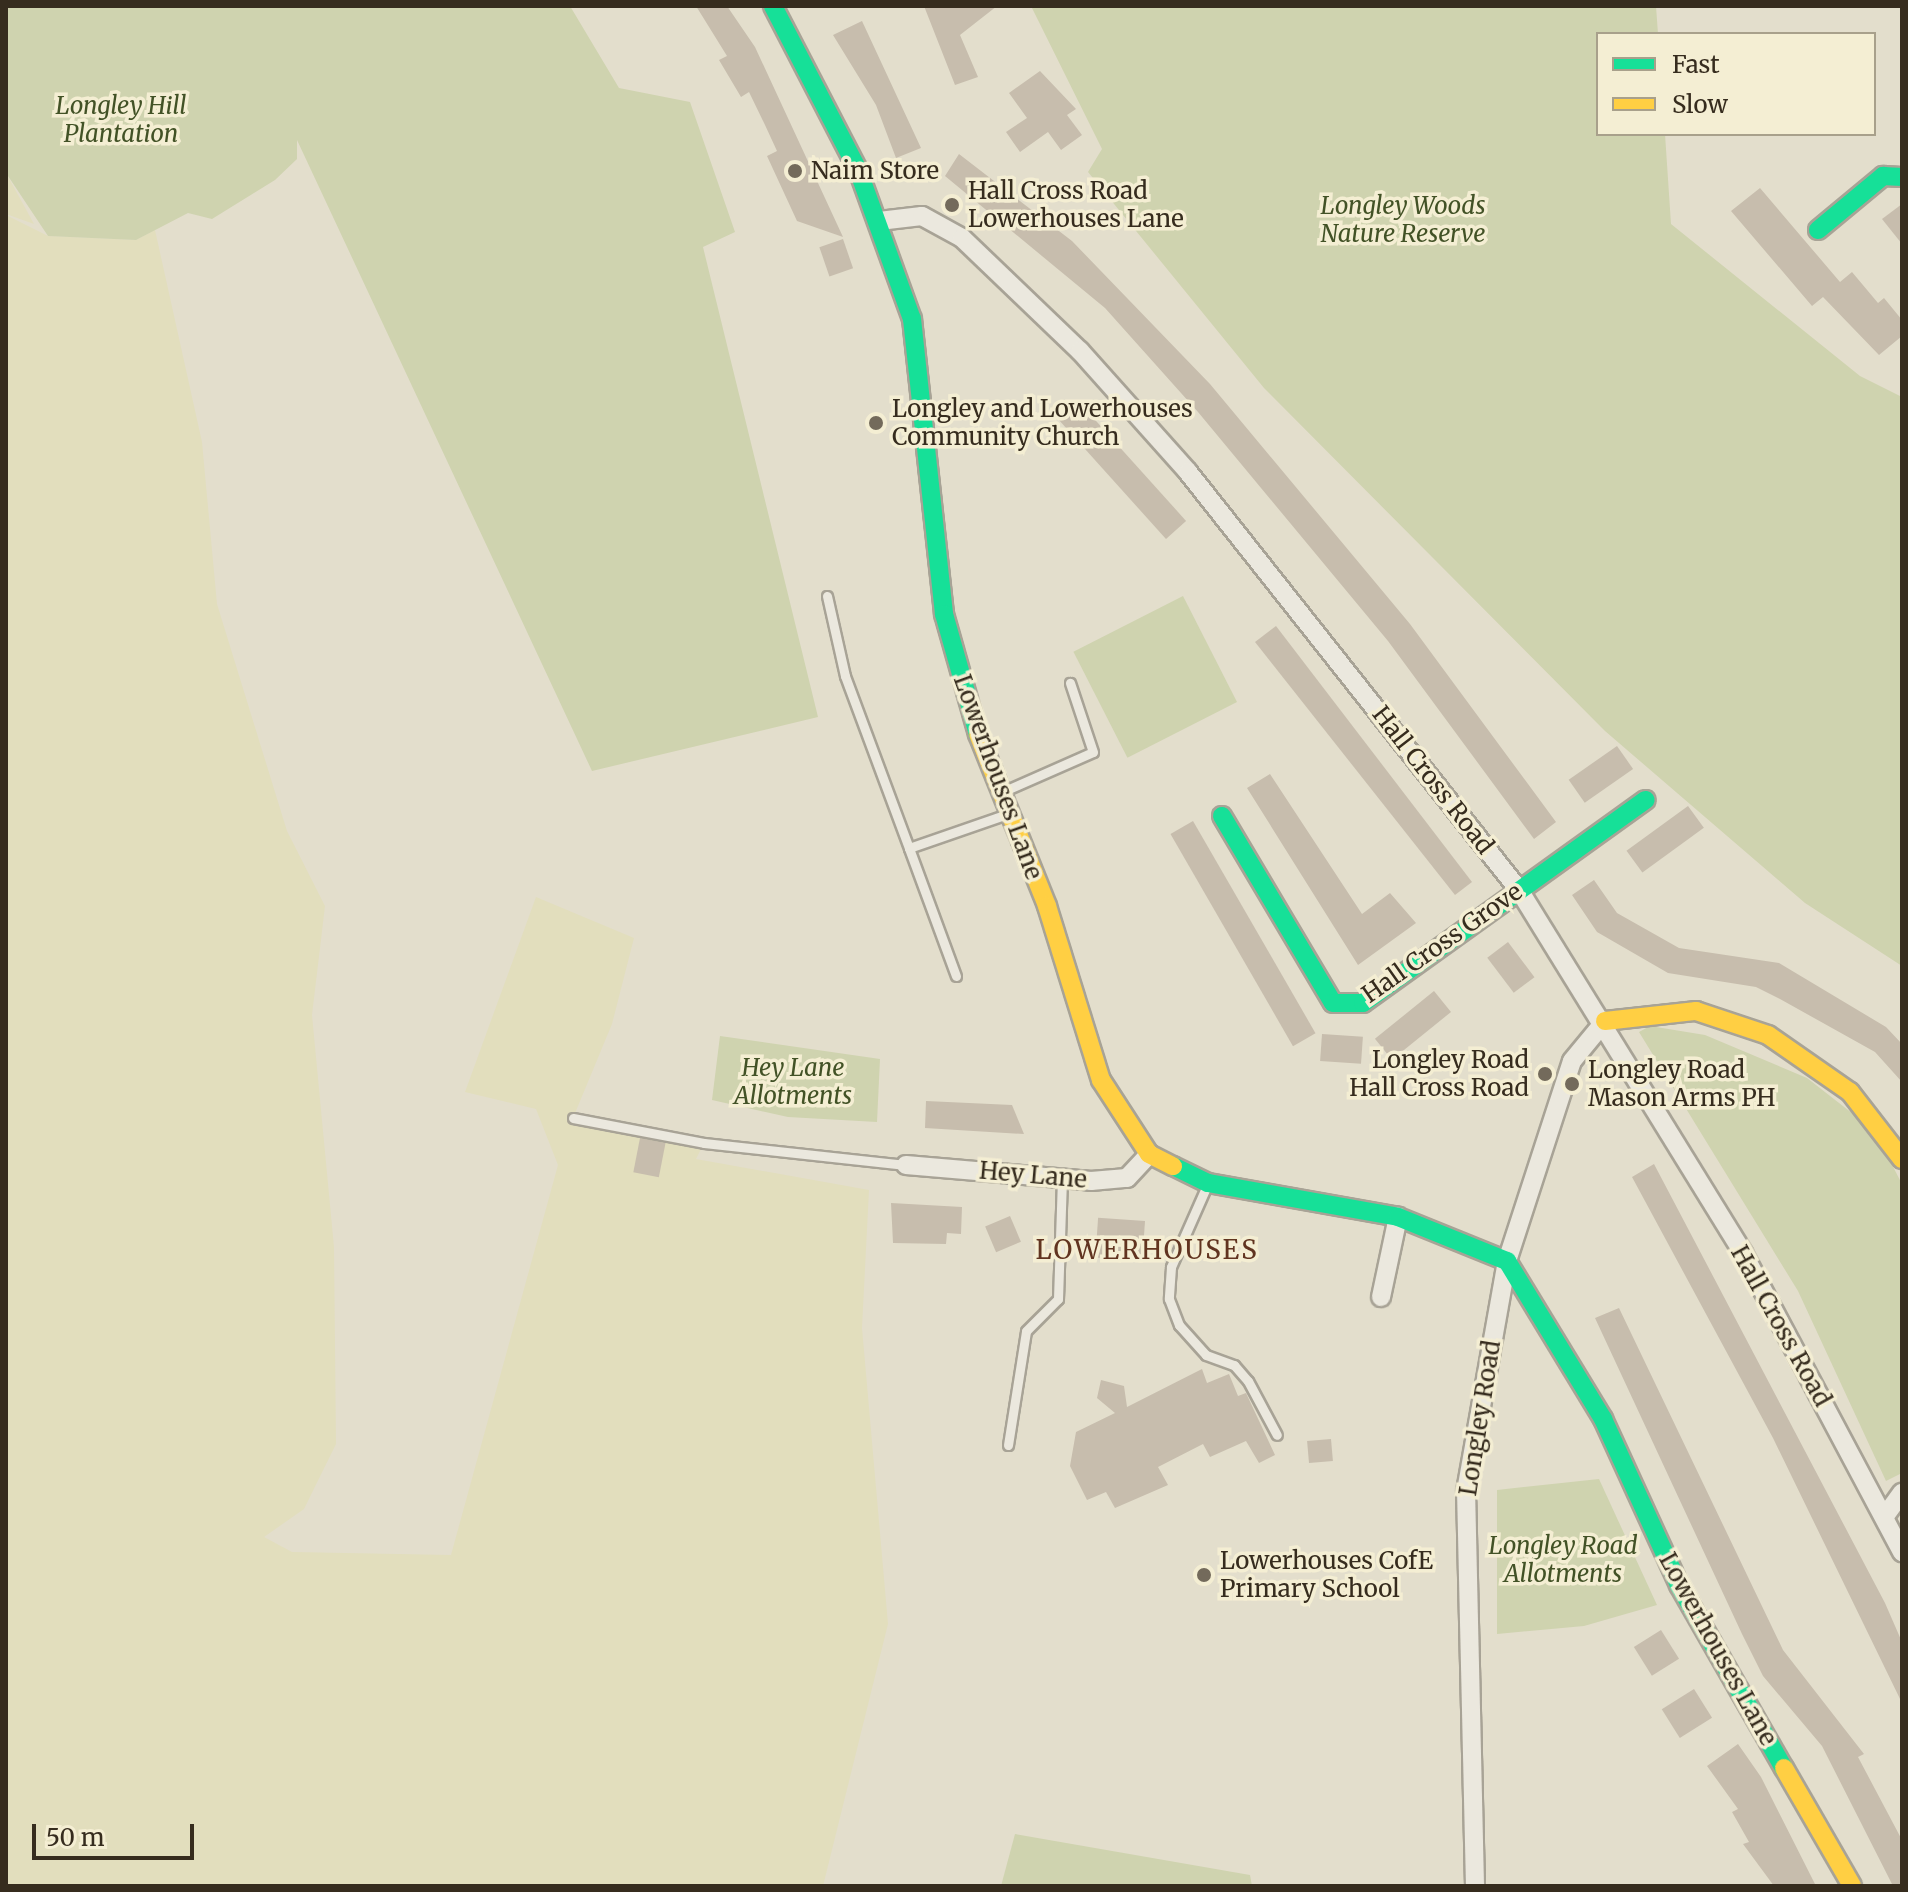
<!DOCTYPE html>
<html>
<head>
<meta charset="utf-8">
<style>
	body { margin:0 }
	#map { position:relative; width:1908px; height:1892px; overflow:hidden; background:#e3decc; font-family:Merriweather,serif }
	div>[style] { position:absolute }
	.farmland>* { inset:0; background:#e2debd }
	.green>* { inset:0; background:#cfd3af; transform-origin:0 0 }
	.building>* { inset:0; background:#c7bdad; transform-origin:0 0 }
	.roads { filter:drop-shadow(2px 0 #a8a396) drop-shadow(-2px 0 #a8a396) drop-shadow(0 2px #a8a396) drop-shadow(0 -2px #a8a396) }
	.lane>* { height:9px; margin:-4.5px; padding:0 4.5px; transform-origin:4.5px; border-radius:4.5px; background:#ebe8de }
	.street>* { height:18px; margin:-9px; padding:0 9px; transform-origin:9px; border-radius:9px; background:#ebe8de }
	.fast>* { height:18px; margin:-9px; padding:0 9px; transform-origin:9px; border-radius:9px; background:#16e098 }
	.slow>* { height:18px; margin:-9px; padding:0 9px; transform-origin:9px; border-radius:9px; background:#ffcf43 }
	.dots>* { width:22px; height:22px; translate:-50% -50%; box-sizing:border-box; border:4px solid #f4eed3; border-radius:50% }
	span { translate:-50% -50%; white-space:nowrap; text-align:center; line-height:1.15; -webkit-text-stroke:7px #f4eed3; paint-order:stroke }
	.park-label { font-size:24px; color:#425226; font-style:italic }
	.poi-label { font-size:24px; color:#362c1e }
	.left { translate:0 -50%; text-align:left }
	.right { translate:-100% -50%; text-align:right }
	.street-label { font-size:24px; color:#362c1e }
	.neighbourhood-label { font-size:26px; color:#613420; letter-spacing:2px }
	.frame { position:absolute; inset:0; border:8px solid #362c1e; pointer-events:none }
	.legend { position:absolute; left:1596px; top:32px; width:280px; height:104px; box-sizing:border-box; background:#f4eed3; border:2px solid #a8a08b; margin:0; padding:10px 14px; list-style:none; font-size:24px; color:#362c1e }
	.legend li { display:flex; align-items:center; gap:16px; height:40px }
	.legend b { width:40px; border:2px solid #a8a08b }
	.scale { position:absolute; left:32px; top:1824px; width:162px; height:36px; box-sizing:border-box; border:4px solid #362c1e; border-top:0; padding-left:10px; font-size:24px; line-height:28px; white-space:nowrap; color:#362c1e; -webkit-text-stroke:6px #f4eed3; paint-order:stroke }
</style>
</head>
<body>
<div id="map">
	<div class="farmland">
		<div style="clip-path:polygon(6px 173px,34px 224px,6px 214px)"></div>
		<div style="clip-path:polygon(6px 215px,48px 236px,136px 240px,155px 230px,202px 442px,217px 604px,287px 831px,325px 906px,312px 1015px,334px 1247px,336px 1444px,304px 1509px,264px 1537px,292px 1552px,451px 1555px,558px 1165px,536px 1109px,465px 1092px,536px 897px,634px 938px,612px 1024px,573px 1118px,704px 1143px,696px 1159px,869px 1190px,862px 1328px,888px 1624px,823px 1886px,6px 1886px)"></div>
	</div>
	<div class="green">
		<div style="clip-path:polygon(6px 6px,570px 6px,619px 88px,690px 102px,735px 232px,703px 247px,818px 717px,592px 771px,297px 140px,297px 159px,275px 180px,212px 219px,188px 213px,136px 240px,48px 236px,6px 173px)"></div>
		<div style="clip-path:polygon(1031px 6px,1656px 6px,1658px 34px,1598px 34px,1598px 134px,1665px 134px,1671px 224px,1860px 376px,1902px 397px,1902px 966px,1805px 903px,1605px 731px,1264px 388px,1088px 172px,1102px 149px)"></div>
		<div style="left:1183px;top:596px;width:119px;height:123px;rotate:63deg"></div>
		<div style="clip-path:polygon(1650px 1026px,1705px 1035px,1807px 1078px,1857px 1117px,1890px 1161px,1902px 1184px,1902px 1473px,1886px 1481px,1798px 1291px,1639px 1032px)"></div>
		<div style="clip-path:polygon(720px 1036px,880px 1059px,877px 1122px,788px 1117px,712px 1100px)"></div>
		<div style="clip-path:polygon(1599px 1479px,1657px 1605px,1584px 1626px,1497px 1634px,1497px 1490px)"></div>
		<div style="clip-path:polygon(1015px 1834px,1250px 1875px,1252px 1886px,1001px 1886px)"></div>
	</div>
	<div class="building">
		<div style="clip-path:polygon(696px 6px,727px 6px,755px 47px,843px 237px,797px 221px,767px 156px,777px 151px,765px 125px,749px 92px,741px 97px,719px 60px,727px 56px)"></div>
		<div style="clip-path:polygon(924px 6px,997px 6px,960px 35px,978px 77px,955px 85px)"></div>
		<div style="clip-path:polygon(862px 21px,921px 148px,896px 158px,876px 105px,833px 35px)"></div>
		<div style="clip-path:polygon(1040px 71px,1076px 109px,1067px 115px,1082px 135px,1061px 150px,1048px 132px,1020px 152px,1006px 132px,1027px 118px,1009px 93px)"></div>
		<div style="clip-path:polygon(959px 154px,1072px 241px,1210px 384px,1410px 624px,1556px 822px,1534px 839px,1388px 641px,1198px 412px,1105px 308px,945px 176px)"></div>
		<div style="clip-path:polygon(1760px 188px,1840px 282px,1852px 272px,1878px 303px,1884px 298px,1902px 320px,1902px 336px,1879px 355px,1823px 297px,1812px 306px,1731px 211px)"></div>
		<div style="clip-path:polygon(1902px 204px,1902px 244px,1882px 219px)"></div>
		<div style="left:843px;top:239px;width:31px;height:25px;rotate:71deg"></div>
		<div style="left:1079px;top:402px;width:160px;height:27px;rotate:48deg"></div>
		<div style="clip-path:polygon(1276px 626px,1472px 882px,1455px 895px,1255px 642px)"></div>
		<div style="left:1617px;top:746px;width:28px;height:59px;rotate:55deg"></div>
		<div style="clip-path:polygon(1270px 774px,1362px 914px,1390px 893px,1416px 923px,1358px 965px,1247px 788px)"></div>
		<div style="left:1688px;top:806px;width:27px;height:76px;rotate:54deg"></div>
		<div style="left:1193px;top:821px;width:245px;height:26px;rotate:60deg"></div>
		<div style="clip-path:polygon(1594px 880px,1617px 913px,1679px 948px,1779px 963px,1886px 1027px,1902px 1044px,1902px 1082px,1875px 1052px,1780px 999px,1756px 987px,1668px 973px,1597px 932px,1572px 895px)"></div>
		<div style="left:1508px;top:942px;width:44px;height:26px;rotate:53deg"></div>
		<div style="left:1434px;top:991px;width:27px;height:76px;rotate:51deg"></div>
		<div style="left:1322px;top:1034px;width:41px;height:27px;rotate:4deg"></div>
		<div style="clip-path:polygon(926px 1101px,1012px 1105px,1024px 1134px,925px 1128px)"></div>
		<div style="left:640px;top:1138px;width:26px;height:35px;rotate:11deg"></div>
		<div style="clip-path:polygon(1654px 1164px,1885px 1603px,1902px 1642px,1902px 1703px,1773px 1438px,1632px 1177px)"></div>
		<div style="clip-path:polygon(891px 1203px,962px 1207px,961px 1234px,947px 1233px,946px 1244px,893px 1243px)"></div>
		<div style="left:1010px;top:1216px;width:28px;height:27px;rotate:67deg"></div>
		<div style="left:1145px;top:1221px;width:40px;height:47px;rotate:94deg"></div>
		<div style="clip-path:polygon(1619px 1308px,1783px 1650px,1864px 1754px,1858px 1757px,1902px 1840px,1902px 1886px,1893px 1886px,1822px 1746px,1763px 1676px,1742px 1634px,1595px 1318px)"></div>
		<div style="clip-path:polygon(1202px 1369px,1207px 1383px,1229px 1374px,1238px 1396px,1246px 1393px,1275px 1455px,1259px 1463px,1246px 1441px,1210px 1457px,1203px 1444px,1158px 1467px,1168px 1485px,1115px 1508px,1106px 1492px,1087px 1500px,1070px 1466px,1076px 1432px,1115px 1413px,1097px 1398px,1101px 1380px,1124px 1386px,1127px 1407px)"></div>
		<div style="left:1331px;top:1439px;width:22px;height:24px;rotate:85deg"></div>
		<div style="left:1661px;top:1630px;width:34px;height:32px;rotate:58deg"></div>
		<div style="left:1694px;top:1689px;width:34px;height:38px;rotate:58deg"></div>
		<div style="clip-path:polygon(1738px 1744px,1761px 1777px,1816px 1886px,1774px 1886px,1743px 1844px,1749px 1842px,1732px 1812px,1738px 1809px,1707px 1766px)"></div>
	</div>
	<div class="roads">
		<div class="lane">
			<div style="left:827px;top:596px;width:82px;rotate:77.3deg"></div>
			<div style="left:845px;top:676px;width:184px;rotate:69.6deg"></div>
			<div style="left:1002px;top:792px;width:99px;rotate:-23.7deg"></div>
			<div style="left:1093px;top:752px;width:73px;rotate:-108.4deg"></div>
			<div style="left:956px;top:976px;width:136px;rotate:-110.2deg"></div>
			<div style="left:909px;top:848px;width:104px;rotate:-19.1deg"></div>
			<div style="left:573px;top:1118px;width:133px;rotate:10.8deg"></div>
			<div style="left:704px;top:1143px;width:203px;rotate:6.2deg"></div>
			<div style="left:1208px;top:1183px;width:92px;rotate:113.8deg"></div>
			<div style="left:1171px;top:1267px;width:32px;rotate:94deg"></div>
			<div style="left:1169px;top:1299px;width:28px;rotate:69deg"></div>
			<div style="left:1179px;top:1325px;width:40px;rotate:48deg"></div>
			<div style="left:1206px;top:1355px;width:30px;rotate:20deg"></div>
			<div style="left:1234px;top:1365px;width:21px;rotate:49deg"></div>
			<div style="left:1248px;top:1381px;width:61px;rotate:61.8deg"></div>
			<div style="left:1008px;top:1445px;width:115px;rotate:-81deg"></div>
			<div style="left:1026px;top:1331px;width:45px;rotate:-45deg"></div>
			<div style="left:1058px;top:1299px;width:119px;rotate:-88.1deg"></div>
		</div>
		<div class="street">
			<div style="left:879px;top:221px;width:43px;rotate:-6.6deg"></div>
			<div style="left:922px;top:216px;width:46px;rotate:28.8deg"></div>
			<div style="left:962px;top:238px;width:163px;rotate:43.8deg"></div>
			<div style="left:1080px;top:351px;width:162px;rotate:48.2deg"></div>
			<div style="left:1188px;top:472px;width:533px;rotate:51.63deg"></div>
			<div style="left:1519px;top:890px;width:427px;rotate:58.3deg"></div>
			<div style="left:1743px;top:1253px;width:339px;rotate:62deg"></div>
			<div style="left:906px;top:1165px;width:186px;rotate:4.9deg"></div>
			<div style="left:1091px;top:1181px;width:36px;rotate:-5deg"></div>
			<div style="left:1127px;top:1178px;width:33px;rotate:-47deg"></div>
			<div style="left:1381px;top:1297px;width:82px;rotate:-78deg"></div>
			<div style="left:1885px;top:1516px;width:29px;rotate:-54deg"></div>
			<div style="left:1475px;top:1886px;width:395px;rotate:-91.3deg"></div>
			<div style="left:1466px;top:1491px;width:234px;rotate:-79.9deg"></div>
			<div style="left:1507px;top:1261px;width:210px;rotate:-72deg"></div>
			<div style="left:1572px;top:1061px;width:52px;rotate:-50.5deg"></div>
		</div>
		<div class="fast">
			<div style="left:773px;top:6px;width:185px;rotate:62.6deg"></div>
			<div style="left:858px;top:170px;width:158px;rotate:70.1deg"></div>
			<div style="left:912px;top:319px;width:297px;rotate:83.8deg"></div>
			<div style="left:944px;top:614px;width:125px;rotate:74.2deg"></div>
			<div style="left:1818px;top:230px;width:85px;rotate:-39.7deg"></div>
			<div style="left:1883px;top:176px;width:19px;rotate:3deg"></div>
			<div style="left:1222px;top:816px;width:217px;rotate:59.3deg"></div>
			<div style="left:1333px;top:1003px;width:30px"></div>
			<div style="left:1363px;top:1003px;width:348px;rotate:-35.7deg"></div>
			<div style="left:1173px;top:1166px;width:39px;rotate:26deg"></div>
			<div style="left:1208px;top:1183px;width:193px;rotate:10.1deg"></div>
			<div style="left:1398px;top:1217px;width:118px;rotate:22deg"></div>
			<div style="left:1507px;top:1261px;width:185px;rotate:58.7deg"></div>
			<div style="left:1603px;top:1419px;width:183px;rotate:65.4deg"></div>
			<div style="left:1679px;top:1585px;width:211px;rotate:60.2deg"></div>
		</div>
		<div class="slow">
			<div style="left:978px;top:734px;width:185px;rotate:68.1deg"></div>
			<div style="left:1047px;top:906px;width:182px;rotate:72.8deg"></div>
			<div style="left:1101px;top:1080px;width:88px;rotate:57deg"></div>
			<div style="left:1149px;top:1154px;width:27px;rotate:27deg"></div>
			<div style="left:1605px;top:1021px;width:92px;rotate:-6.3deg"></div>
			<div style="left:1696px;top:1011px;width:76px;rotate:18.4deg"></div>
			<div style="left:1768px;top:1035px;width:100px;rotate:34.8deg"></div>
			<div style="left:1850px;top:1092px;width:85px;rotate:52.2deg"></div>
			<div style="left:1784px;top:1768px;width:136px;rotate:60deg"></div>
		</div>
	</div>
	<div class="dots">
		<div style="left:795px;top:171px;background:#736a5b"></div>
		<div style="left:952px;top:205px;background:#736a5b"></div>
		<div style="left:876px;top:423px;background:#736a5b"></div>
		<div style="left:1545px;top:1074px;background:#736a5b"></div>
		<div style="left:1572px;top:1084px;background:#736a5b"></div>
		<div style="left:1204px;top:1575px;background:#736a5b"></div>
	</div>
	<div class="park-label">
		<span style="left:121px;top:120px">Longley Hill<br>Plantation</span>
		<span style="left:1403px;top:220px">Longley Woods<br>Nature Reserve</span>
		<span style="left:793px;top:1082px">Hey Lane<br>Allotments</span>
		<span style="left:1563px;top:1560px">Longley Road<br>Allotments</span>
	</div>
	<div class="poi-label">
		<span class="left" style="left:811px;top:171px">Naim Store</span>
		<span class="left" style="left:968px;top:205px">Hall Cross Road<br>Lowerhouses Lane</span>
		<span class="left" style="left:892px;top:423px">Longley and Lowerhouses<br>Community Church</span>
		<span class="right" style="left:1529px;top:1074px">Longley Road<br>Hall Cross Road</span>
		<span class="left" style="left:1588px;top:1084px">Longley Road<br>Mason Arms PH</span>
		<span class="left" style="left:1220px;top:1575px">Lowerhouses CofE<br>Primary School</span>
	</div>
	<div class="street-label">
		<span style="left:998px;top:777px;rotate:70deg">Lowerhouses Lane</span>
		<span style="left:1433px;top:780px;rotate:52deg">Hall Cross Road</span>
		<span style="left:1442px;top:943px;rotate:-35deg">Hall Cross Grove</span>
		<span style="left:1033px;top:1175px;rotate:5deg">Hey Lane</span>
		<span style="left:1781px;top:1326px;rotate:61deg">Hall Cross Road</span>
		<span style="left:1480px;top:1418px;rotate:-81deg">Longley Road</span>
		<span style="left:1718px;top:1649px;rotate:61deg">Lowerhouses Lane</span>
	</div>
	<div class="neighbourhood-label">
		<span style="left:1147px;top:1250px">LOWERHOUSES</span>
	</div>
	<div class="frame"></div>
	<ul class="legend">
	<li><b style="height:10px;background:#16e098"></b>Fast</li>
	<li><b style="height:10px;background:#ffcf43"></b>Slow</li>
	</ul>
	<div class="scale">50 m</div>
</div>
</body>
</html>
